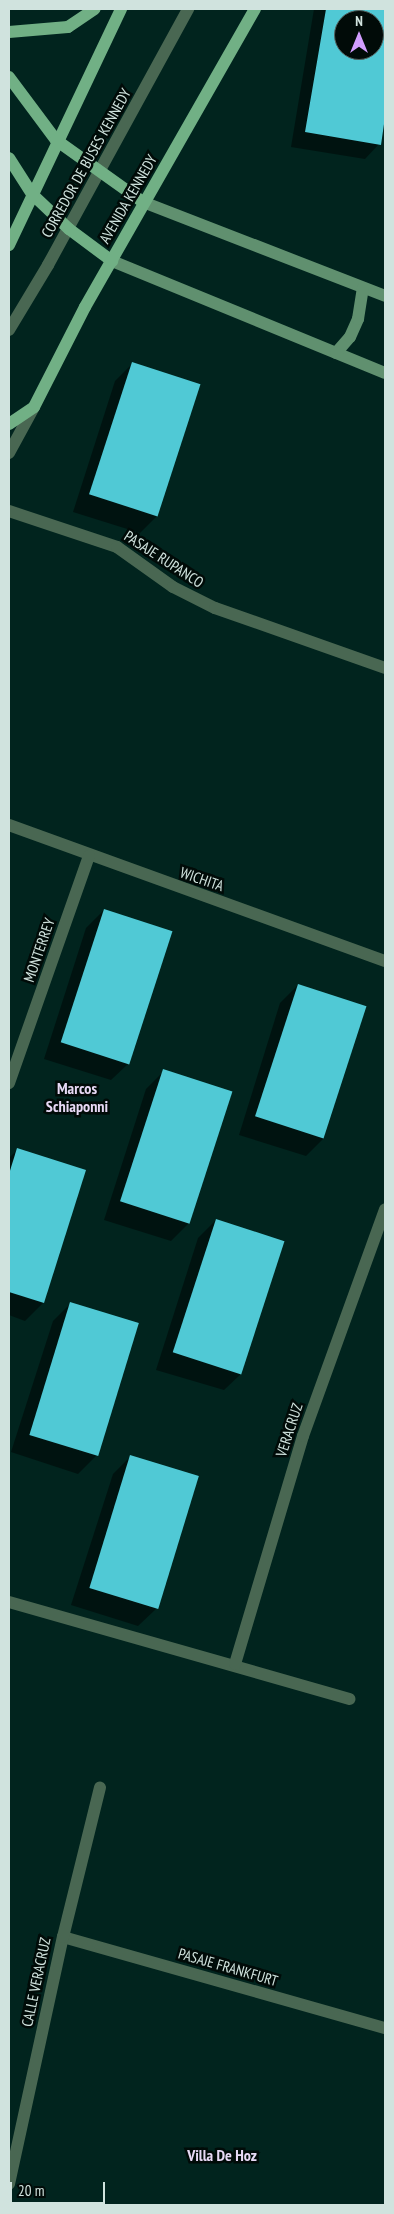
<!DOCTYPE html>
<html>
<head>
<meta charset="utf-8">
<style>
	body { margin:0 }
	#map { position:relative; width:394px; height:2214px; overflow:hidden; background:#01241e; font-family:"PT Sans Narrow",sans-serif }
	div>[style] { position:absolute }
	.shadow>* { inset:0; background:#0007 }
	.building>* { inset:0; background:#50c9d5; transform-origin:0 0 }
	.service>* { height:12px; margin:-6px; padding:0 6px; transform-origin:6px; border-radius:6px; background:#496752 }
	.minor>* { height:12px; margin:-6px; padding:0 6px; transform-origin:6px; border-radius:6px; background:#496752 }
	.secondary>* { height:12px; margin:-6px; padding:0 6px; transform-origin:6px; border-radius:6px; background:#60906f }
	.primary>* { height:12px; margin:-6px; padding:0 6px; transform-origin:6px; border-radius:6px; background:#71b085 }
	span { translate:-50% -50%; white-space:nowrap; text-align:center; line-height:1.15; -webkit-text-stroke:5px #010b08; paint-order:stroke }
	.street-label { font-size:15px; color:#d0e3de }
	.neighbourhood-label { font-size:16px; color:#e7d9f5; font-weight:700 }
	.frame { position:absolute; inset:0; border:10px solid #d0e3de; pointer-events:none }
	.north { position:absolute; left:334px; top:10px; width:50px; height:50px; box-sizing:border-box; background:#010b08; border:1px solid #54615e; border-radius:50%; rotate:0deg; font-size:14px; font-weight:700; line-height:20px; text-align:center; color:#d0e3de }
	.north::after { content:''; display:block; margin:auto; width:18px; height:22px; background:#d19dfe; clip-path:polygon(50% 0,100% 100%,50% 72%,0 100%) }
	.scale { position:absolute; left:10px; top:2182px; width:95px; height:22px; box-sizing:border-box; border:2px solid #d0e3de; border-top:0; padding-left:6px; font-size:15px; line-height:18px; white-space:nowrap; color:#d0e3de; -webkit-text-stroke:4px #010b08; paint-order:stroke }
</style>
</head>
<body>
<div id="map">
	<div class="shadow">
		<div style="clip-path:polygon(evenodd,314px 9px,385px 9px,385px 109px,379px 144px,365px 159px,291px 147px,314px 9px,344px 20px,374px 20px,374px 50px,344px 50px,344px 20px)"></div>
		<div style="clip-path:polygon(133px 363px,158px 515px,140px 533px,73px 512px,115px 381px)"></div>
		<div style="clip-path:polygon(104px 910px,129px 1063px,111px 1080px,44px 1059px,86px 928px)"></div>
		<div style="clip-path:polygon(298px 985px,324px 1138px,306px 1156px,239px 1135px,280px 1003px)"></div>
		<div style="clip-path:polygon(164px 1071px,189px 1223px,171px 1241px,104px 1220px,146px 1089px)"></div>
		<div style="clip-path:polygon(17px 1150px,84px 1171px,43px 1303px,25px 1321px,9px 1315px,9px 1158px)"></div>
		<div style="clip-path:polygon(216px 1220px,242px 1373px,224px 1390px,156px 1370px,198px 1238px)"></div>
		<div style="clip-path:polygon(71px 1303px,138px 1324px,96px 1456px,78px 1474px,11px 1452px,53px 1321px)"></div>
		<div style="clip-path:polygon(131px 1456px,198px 1477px,156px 1609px,138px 1626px,71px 1605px,113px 1474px)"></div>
	</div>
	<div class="building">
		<div style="clip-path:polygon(evenodd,326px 9px,385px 9px,385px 117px,381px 145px,305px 132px,326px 9px,344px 20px,374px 20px,374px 50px,344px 50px,344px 20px)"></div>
		<div style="left:132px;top:362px;width:72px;height:139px;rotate:18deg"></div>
		<div style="left:104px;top:909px;width:72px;height:140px;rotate:18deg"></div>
		<div style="left:298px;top:984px;width:72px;height:139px;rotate:18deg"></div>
		<div style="left:163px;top:1069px;width:73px;height:139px;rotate:18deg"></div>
		<div style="clip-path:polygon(17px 1148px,86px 1170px,44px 1303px,9px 1292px,9px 1174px)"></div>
		<div style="left:216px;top:1219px;width:72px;height:140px;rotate:18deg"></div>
		<div style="left:70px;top:1302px;width:72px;height:139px;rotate:17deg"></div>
		<div style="left:130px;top:1455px;width:72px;height:139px;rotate:17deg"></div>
	</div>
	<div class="service">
		<div style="left:9px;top:330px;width:76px;rotate:-59deg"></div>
		<div style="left:48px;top:265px;width:292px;rotate:-61.3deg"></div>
	</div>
	<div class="minor">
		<div style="left:9px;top:453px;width:52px;rotate:-61.5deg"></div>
		<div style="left:9px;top:511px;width:114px;rotate:18.4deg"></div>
		<div style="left:117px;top:547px;width:69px;rotate:35.5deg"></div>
		<div style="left:173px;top:587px;width:47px;rotate:26.6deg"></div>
		<div style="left:215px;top:608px;width:180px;rotate:19.4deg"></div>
		<div style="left:9px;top:825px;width:400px;rotate:19.9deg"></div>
		<div style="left:9px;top:1083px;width:241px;rotate:-70.6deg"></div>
		<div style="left:9px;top:1602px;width:354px;rotate:15.9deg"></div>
		<div style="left:235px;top:1664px;width:238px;rotate:-73.4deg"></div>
		<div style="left:303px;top:1436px;width:241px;rotate:-70.1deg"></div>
		<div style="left:63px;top:1937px;width:335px;rotate:15.8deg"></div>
		<div style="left:9px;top:2184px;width:253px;rotate:-77.7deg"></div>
		<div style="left:63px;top:1937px;width:154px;rotate:-76.1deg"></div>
	</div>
	<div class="secondary">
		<div style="left:143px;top:202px;width:260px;rotate:21.2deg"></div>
		<div style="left:112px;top:261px;width:295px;rotate:22.3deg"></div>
		<div style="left:336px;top:353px;width:21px;rotate:-49deg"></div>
		<div style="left:350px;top:337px;width:20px;rotate:-66deg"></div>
		<div style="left:358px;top:319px;width:31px;rotate:-81deg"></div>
	</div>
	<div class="primary">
		<div style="left:9px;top:32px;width:59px;rotate:-4.8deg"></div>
		<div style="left:68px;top:27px;width:32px;rotate:-34deg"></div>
		<div style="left:9px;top:77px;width:79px;rotate:53.3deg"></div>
		<div style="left:56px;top:140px;width:107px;rotate:35.5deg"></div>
		<div style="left:9px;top:158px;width:43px;rotate:57.4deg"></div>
		<div style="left:32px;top:194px;width:51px;rotate:43.4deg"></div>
		<div style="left:69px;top:229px;width:54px;rotate:36.7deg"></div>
		<div style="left:9px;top:245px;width:261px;rotate:-64.6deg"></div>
		<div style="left:9px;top:424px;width:30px;rotate:-34deg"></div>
		<div style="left:34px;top:407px;width:112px;rotate:-63deg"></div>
		<div style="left:85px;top:307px;width:343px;rotate:-60.3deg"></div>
	</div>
	<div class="street-label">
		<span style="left:86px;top:163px;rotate:-61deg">CORREDOR DE BUSES KENNEDY</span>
		<span style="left:128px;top:199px;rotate:-60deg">AVENIDA KENNEDY</span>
		<span style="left:164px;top:559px;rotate:33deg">PASAJE RUPANCO</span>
		<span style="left:202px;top:879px;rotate:19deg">WICHITA</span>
		<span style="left:39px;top:950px;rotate:-71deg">MONTERREY</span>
		<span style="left:289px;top:1430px;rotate:-72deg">VERACRUZ</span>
		<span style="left:228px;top:1967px;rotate:16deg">PASAJE FRANKFURT</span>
		<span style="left:36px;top:1982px;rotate:-78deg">CALLE VERACRUZ</span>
	</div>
	<div class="neighbourhood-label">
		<span style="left:77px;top:1097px">Marcos<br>Schiaponni</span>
		<span style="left:222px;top:2155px">Villa De Hoz</span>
	</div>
	<div class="frame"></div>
	<div class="north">N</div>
	<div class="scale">20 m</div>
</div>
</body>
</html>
